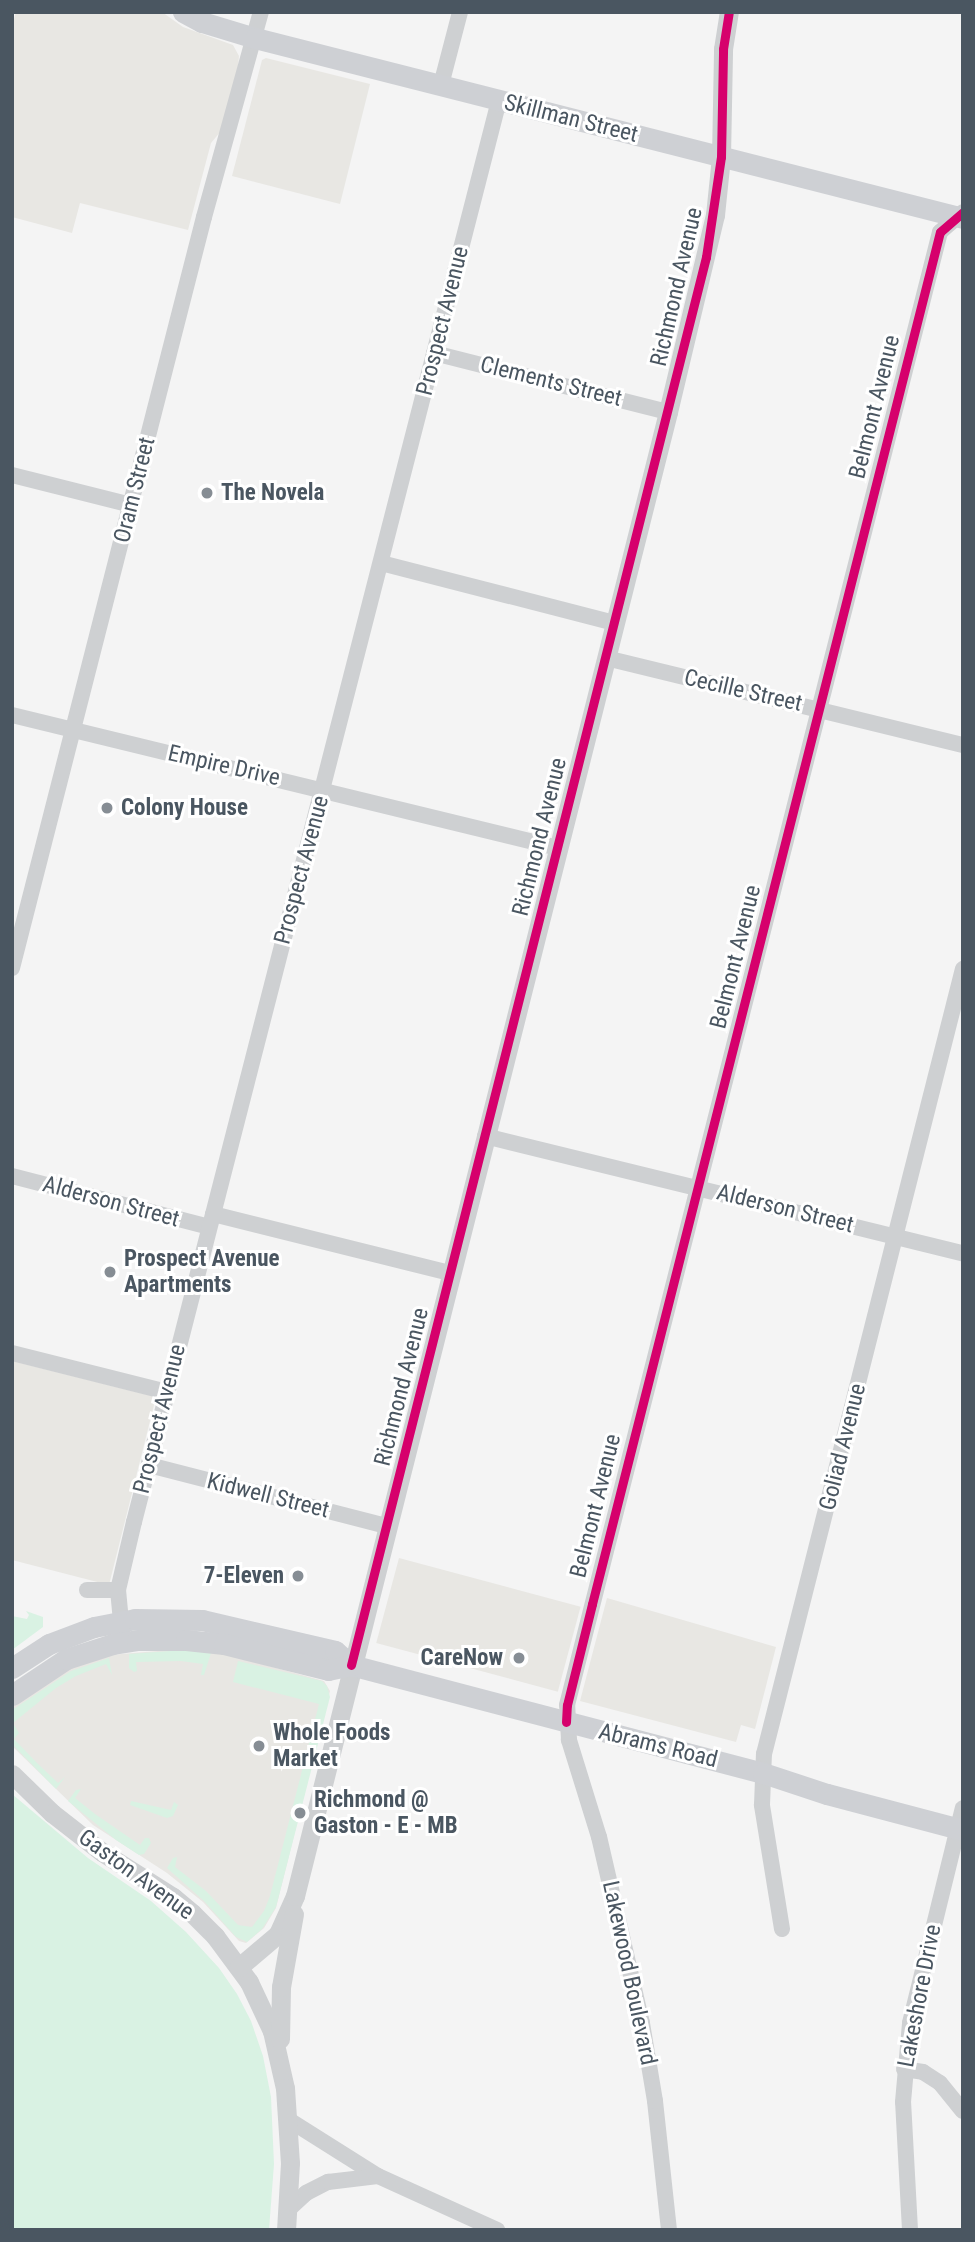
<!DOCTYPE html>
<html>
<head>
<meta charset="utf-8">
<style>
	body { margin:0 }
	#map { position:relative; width:975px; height:2242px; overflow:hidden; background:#f4f4f4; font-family:"Roboto Condensed",sans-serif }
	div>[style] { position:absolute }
	.commercial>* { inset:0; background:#e8e7e3; transform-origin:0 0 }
	.green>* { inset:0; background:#d9f2e3 }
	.minor>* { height:16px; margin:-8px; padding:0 8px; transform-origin:8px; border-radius:8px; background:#ced0d2 }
	.tertiary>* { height:19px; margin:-9.5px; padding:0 9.5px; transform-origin:9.5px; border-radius:9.5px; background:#ced0d2 }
	.secondary>* { height:21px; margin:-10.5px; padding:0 10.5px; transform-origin:10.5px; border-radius:10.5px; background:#ced0d4 }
	.cycleway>* { height:9px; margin:-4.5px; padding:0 4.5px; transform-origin:4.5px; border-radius:4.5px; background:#d6006c }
	.dots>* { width:19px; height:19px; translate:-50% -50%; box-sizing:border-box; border:4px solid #fff; border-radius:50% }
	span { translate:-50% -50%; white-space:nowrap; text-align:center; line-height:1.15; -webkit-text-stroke:6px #fff; paint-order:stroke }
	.street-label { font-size:23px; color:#4a5661 }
	.poi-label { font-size:23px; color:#4a5661; font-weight:700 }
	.left { translate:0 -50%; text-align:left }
	.right { translate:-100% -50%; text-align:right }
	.frame { position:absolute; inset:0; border:14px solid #4a5661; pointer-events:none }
</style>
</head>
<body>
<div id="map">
	<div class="commercial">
		<div style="clip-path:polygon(16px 12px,162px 12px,183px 27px,233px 45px,239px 56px,238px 67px,221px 131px,211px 143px,188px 230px,80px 203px,72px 233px,12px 217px,12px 26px)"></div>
		<div style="clip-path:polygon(266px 58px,370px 84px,340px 204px,232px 176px,262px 60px)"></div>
		<div style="clip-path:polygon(12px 1361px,156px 1397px,109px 1585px,12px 1560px)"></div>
		<div style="left:399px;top:1558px;width:188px;height:88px;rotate:15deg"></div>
		<div style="clip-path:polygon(607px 1598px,776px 1647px,755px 1729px,741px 1725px,736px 1742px,580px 1701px)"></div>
		<div style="clip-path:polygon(181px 1649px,213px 1651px,324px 1681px,330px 1691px,276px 1908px,264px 1928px,246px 1943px,239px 1941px,203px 1902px,167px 1873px,93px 1825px,12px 1746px,12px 1707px,46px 1682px,69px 1669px,110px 1655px)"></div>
	</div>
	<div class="green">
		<div style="clip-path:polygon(26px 1611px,43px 1617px,43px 1627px,12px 1650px,12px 1616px,27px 1619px,29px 1615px)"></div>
		<div style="clip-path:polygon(184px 1650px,211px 1653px,204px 1675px,201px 1675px,203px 1664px,181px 1661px,136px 1662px,137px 1671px,134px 1672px,129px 1668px,129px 1654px)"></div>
		<div style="clip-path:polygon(109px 1658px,112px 1675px,106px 1664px,76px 1676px,56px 1688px,13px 1723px,19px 1733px,14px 1739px,37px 1763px,58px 1783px,65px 1777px,56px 1789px,12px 1744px,12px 1710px,71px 1671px)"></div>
		<div style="clip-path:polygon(238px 1661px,322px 1681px,327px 1686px,330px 1697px,276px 1907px,262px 1929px,247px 1942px,236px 1937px,204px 1901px,167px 1868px,173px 1858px,177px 1857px,175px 1867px,206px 1891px,238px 1925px,252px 1927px,264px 1911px,270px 1896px,319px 1704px,233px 1682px)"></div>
		<div style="clip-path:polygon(81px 1789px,75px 1798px,95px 1814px,140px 1845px,145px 1838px,149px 1838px,151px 1843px,144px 1854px,139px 1855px,116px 1840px,68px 1801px,76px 1790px)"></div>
		<div style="clip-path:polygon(12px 1794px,88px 1858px,151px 1901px,186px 1932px,219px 1968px,237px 1994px,251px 2021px,263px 2056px,271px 2097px,274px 2164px,269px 2230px,12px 2230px)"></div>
		<div style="clip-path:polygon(131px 1801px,171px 1810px,174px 1802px,178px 1805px,173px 1816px,167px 1818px,130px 1805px)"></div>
	</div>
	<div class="minor">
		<div style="left:441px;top:85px;width:75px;rotate:-75.4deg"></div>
		<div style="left:434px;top:353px;width:241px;rotate:14.2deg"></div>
		<div style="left:12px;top:475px;width:123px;rotate:14.1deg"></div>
		<div style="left:381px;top:563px;width:241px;rotate:14.4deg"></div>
		<div style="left:606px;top:658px;width:367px;rotate:13.7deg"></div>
		<div style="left:12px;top:715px;width:562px;rotate:13.69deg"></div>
		<div style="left:12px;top:968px;width:775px;rotate:-75.66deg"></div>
		<div style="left:204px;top:217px;width:213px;rotate:-74.5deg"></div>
		<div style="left:485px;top:1136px;width:492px;rotate:13.8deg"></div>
		<div style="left:12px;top:1176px;width:203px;rotate:14.5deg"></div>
		<div style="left:213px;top:1214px;width:244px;rotate:14deg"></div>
		<div style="left:12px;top:1353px;width:160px;rotate:14.1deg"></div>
		<div style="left:149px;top:1465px;width:246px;rotate:14.4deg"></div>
		<div style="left:87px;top:1590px;width:31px"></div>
		<div style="left:122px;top:1632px;width:42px;rotate:-95.4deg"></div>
		<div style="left:118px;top:1590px;width:70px;rotate:-76.8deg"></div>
		<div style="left:134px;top:1522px;width:1468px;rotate:-75.6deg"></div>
		<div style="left:782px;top:1929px;width:126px;rotate:-99.2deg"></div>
		<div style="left:762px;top:1805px;width:51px;rotate:-87.8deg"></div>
		<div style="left:764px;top:1754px;width:810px;rotate:-75.78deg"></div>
		<div style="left:904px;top:2069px;width:19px;rotate:9deg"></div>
		<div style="left:923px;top:2072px;width:20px;rotate:33deg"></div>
		<div style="left:940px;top:2083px;width:36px;rotate:51deg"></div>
		<div style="left:289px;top:2120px;width:105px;rotate:32.2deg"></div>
		<div style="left:289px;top:2209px;width:23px;rotate:-43deg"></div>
		<div style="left:306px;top:2193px;width:25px;rotate:-27deg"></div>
		<div style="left:328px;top:2182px;width:50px;rotate:-6.8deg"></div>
		<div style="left:378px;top:2176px;width:131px;rotate:24.4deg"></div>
		<div style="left:669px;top:2230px;width:130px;rotate:-96.2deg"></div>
		<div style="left:655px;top:2101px;width:79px;rotate:-99.5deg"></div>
		<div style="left:642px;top:2023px;width:191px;rotate:-103deg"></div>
		<div style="left:599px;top:1837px;width:102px;rotate:-107.2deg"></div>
		<div style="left:569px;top:1740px;width:35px;rotate:-93deg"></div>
		<div style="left:567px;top:1705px;width:1519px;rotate:-75.79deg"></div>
		<div style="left:940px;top:232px;width:30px;rotate:-41deg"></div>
		<div style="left:910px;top:2230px;width:128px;rotate:-93.1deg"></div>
		<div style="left:903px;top:2102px;width:79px;rotate:-84.9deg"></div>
		<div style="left:910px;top:2023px;width:221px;rotate:-76.2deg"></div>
	</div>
	<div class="tertiary">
		<div style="left:12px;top:1774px;width:56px;rotate:44.3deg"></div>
		<div style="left:52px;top:1813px;width:63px;rotate:38deg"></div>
		<div style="left:102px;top:1852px;width:84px;rotate:32.4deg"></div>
		<div style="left:173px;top:1897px;width:25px;rotate:40deg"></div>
		<div style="left:192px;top:1913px;width:33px;rotate:45deg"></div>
		<div style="left:215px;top:1936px;width:57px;rotate:53.5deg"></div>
		<div style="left:249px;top:1982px;width:54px;rotate:64.9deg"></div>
		<div style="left:272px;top:2031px;width:58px;rotate:77.2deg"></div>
		<div style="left:285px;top:2088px;width:75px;rotate:86.2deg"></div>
		<div style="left:290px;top:2163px;width:67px;rotate:93.4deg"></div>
		<div style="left:239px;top:1967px;width:51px;rotate:-40.2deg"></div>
		<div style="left:278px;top:1934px;width:42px;rotate:-65.9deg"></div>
		<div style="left:295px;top:1896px;width:1530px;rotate:-75.89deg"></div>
		<div style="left:668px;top:412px;width:203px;rotate:-76.6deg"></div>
		<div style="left:715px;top:215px;width:58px;rotate:-84.1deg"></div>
		<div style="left:721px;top:157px;width:108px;rotate:-88.9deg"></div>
		<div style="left:723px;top:49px;width:37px;rotate:-81deg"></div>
		<div style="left:280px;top:2039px;width:52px;rotate:-88.9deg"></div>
		<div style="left:281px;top:1987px;width:74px;rotate:-79.9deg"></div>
	</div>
	<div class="secondary">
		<div style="left:183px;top:12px;width:21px;rotate:28deg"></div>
		<div style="left:202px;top:22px;width:55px;rotate:16.8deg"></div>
		<div style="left:255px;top:38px;width:731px;rotate:14.26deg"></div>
		<div style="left:12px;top:1668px;width:44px;rotate:-33deg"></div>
		<div style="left:49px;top:1644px;width:48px;rotate:-20.7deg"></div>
		<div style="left:94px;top:1627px;width:42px;rotate:-11deg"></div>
		<div style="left:135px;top:1619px;width:67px;rotate:0.9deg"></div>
		<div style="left:202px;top:1620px;width:137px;rotate:13.1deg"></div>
		<div style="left:335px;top:1651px;width:21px;rotate:41deg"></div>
		<div style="left:351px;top:1665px;width:426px;rotate:14.7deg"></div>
		<div style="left:763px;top:1773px;width:67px;rotate:18.2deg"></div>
		<div style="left:827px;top:1794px;width:141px;rotate:14.8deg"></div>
		<div style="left:12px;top:1695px;width:65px;rotate:-33.7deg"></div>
		<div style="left:66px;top:1659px;width:49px;rotate:-17.7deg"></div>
		<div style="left:113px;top:1644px;width:24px;rotate:-9deg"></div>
		<div style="left:137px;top:1640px;width:49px"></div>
		<div style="left:186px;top:1640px;width:38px;rotate:6deg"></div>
		<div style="left:224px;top:1644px;width:107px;rotate:14deg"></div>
		<div style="left:328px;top:1670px;width:24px;rotate:-12deg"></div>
	</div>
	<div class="cycleway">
		<div style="left:351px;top:1665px;width:1452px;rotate:-75.85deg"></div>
		<div style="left:706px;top:257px;width:101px;rotate:-81.5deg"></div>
		<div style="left:721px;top:157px;width:108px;rotate:-88.9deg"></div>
		<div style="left:723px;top:49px;width:37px;rotate:-81deg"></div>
		<div style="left:566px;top:1722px;width:17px;rotate:-87deg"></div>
		<div style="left:567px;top:1705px;width:104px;rotate:-76.1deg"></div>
		<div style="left:592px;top:1604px;width:1415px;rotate:-75.77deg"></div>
		<div style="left:940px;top:232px;width:30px;rotate:-41deg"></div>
	</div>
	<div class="dots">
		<div style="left:207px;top:493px;background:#868d94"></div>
		<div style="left:107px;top:808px;background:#868d94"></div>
		<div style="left:110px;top:1272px;background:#868d94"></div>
		<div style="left:298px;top:1576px;background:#868d94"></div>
		<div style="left:519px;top:1658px;background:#868d94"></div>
		<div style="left:259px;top:1746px;background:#868d94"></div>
		<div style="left:300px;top:1813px;background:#868d94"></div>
	</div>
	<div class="street-label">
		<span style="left:571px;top:119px;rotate:14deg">Skillman Street</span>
		<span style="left:677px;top:287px;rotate:-77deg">Richmond Avenue</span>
		<span style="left:443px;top:321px;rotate:-76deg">Prospect Avenue</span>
		<span style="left:551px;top:382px;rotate:14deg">Clements Street</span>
		<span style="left:875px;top:407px;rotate:-76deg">Belmont Avenue</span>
		<span style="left:135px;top:490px;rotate:-76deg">Oram Street</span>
		<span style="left:743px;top:691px;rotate:13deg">Cecille Street</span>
		<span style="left:224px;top:766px;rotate:13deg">Empire Drive</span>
		<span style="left:540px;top:837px;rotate:-76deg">Richmond Avenue</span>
		<span style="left:302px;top:870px;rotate:-75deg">Prospect Avenue</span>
		<span style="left:736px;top:957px;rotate:-76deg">Belmont Avenue</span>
		<span style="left:111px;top:1202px;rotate:15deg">Alderson Street</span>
		<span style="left:785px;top:1209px;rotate:14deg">Alderson Street</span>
		<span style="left:402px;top:1387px;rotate:-76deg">Richmond Avenue</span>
		<span style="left:160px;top:1419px;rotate:-76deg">Prospect Avenue</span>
		<span style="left:843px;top:1447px;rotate:-76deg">Goliad Avenue</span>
		<span style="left:268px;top:1496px;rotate:14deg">Kidwell Street</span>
		<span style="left:596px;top:1506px;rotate:-76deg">Belmont Avenue</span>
		<span style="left:658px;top:1746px;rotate:14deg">Abrams Road</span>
		<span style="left:136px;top:1875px;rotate:36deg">Gaston Avenue</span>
		<span style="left:629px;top:1973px;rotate:78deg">Lakewood Boulevard</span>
		<span style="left:920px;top:1996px;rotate:-79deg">Lakeshore Drive</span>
	</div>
	<div class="poi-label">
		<span class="left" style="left:221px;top:493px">The Novela</span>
		<span class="left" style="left:121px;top:808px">Colony House</span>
		<span class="left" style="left:124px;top:1272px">Prospect Avenue<br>Apartments</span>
		<span class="right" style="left:284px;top:1576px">7-Eleven</span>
		<span class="right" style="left:503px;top:1658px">CareNow</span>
		<span class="left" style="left:273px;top:1746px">Whole Foods<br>Market</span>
		<span class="left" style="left:314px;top:1813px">Richmond @<br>Gaston - E - MB</span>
	</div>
	<div class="frame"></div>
</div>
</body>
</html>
